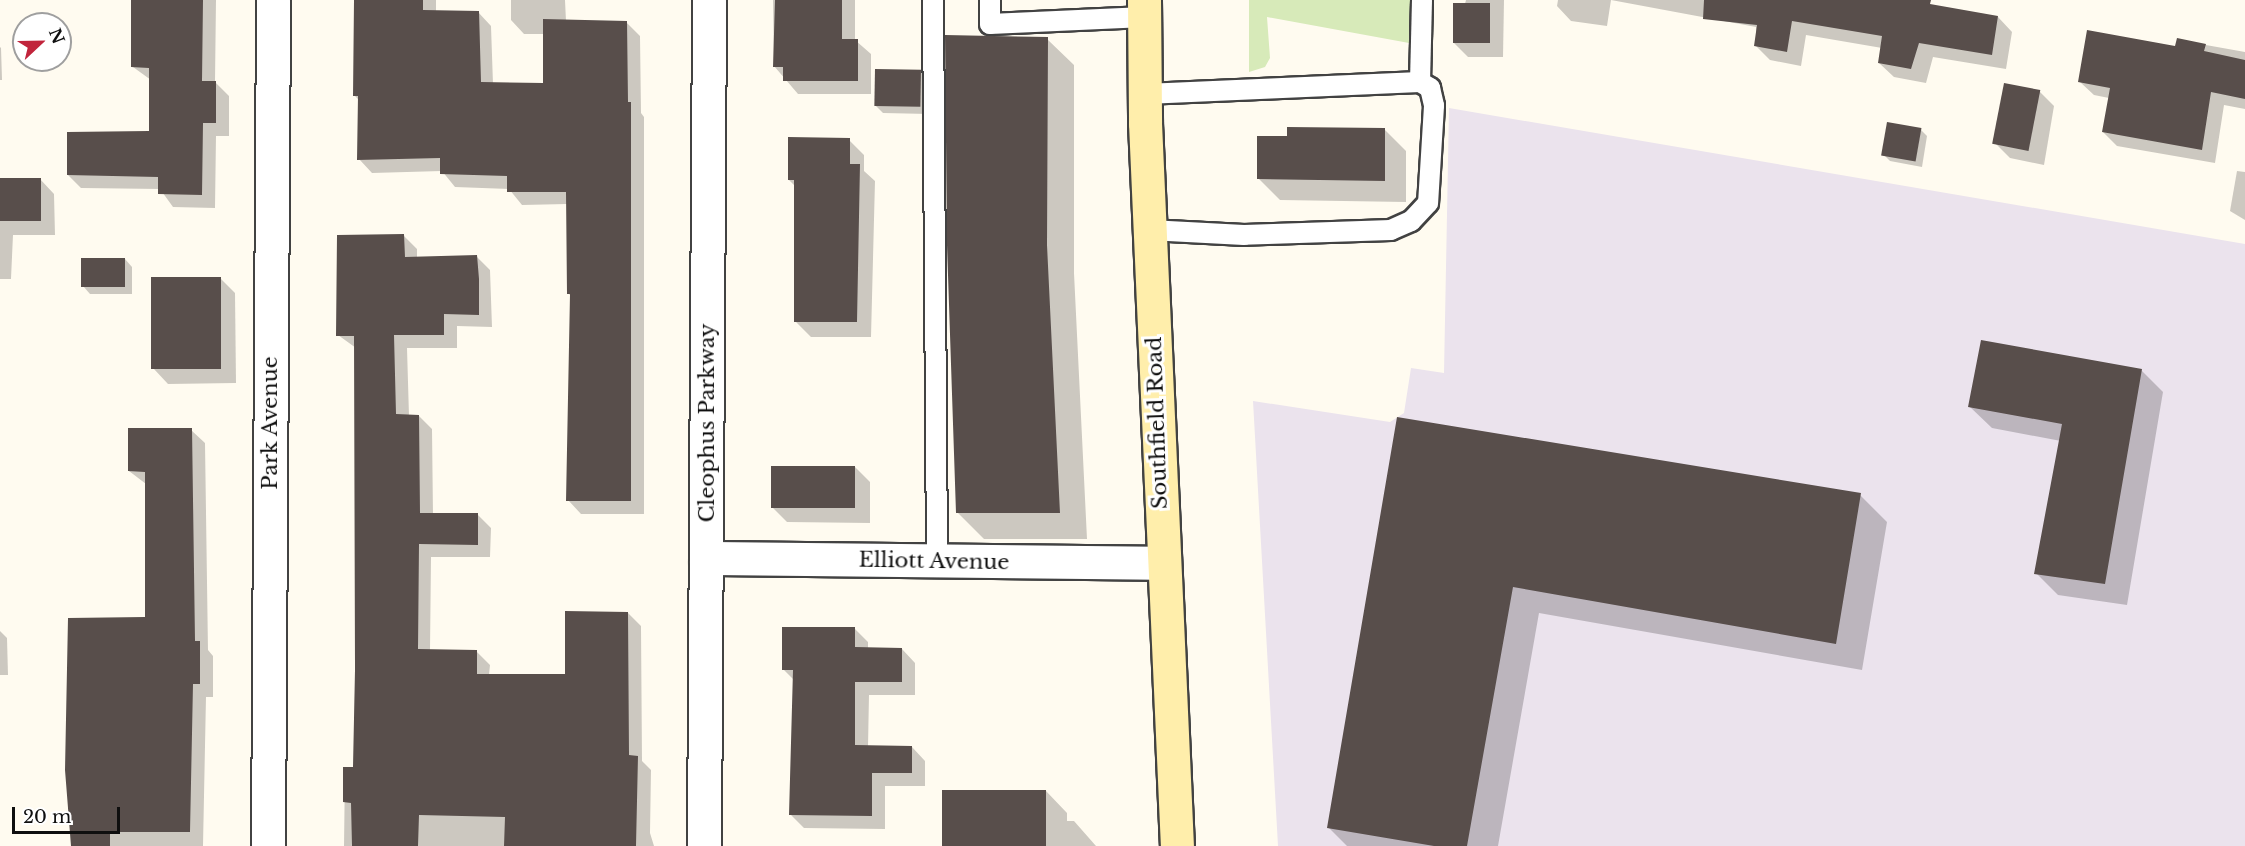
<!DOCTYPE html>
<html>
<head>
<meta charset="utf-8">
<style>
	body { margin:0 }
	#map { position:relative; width:2245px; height:846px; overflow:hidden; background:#fffbf0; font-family:"Libre Baskerville",serif }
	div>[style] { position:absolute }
	.industrial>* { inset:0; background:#ebe3ed }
	.green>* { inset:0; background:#d7eab9 }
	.shadow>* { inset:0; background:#0003 }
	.building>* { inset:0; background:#584e4b; transform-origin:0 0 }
	.roads { filter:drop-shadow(2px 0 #424242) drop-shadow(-2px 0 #424242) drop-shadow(0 2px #424242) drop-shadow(0 -2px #424242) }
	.service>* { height:20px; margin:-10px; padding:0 10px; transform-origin:10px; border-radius:10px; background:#fff }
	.minor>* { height:33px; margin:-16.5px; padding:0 16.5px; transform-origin:16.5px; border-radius:16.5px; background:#fff }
	.secondary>* { height:33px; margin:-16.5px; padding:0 16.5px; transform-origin:16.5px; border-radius:16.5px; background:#ffeeab }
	span { translate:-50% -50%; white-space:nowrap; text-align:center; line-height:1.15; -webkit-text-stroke:6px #fff; paint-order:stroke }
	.street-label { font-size:21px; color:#0f0f0f }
	.north { position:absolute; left:12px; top:12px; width:60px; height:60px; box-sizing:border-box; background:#fff; border:2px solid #9f9f9f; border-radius:50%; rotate:68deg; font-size:16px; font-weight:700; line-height:24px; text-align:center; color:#0f0f0f }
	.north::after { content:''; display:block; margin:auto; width:21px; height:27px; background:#c1243b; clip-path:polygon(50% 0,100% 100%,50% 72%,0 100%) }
	.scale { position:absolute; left:12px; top:807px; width:108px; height:27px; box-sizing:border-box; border:3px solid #0f0f0f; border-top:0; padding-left:8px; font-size:18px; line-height:21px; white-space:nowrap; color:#0f0f0f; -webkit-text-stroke:4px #fff; paint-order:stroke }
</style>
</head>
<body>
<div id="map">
	<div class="industrial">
		<div style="clip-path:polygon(1449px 108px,2245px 244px,2245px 846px,1278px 846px,1253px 401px,1390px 422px,1404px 413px,1411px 368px,1444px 373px)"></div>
	</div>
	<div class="green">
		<div style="clip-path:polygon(1249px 0,1420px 0,1420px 45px,1267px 17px,1270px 58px,1265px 67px,1249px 72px)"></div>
	</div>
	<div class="shadow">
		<div style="clip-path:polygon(132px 0,216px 0,215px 82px,229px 96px,229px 136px,216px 136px,215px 208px,173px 207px,160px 189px,81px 188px,68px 175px,151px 133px,151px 80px,133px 67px)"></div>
		<div style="clip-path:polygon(355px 0,436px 0,436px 11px,478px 12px,491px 26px,493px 84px,545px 85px,544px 34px,524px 34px,511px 20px,511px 0,565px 0,566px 21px,626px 22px,640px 36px,641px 113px,644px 117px,644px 514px,581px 514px,568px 500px,571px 296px,568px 293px,567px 204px,522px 205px,509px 189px,455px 187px,442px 171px,372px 173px,359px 159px,359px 100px,354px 95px)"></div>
		<div style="clip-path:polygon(773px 0,855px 0,855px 40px,871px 54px,871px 94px,798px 94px,774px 66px)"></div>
		<div style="clip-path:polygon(1466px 0,1504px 0,1503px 57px,1468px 57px,1454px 43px)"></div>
		<div style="clip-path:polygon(1558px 0,1893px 0,1998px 17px,2012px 32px,2006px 69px,1933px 57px,1926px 83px,1894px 77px,1879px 63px,1882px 48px,1806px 35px,1801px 66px,1770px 60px,1756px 46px,1756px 27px,1611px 0,1607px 26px,1571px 21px,1557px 6px)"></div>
		<div style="clip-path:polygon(1047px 39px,1074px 65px,1074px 273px,1087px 539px,984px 539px,957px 512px)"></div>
		<div style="clip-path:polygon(2178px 40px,2245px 52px,2245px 109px,2224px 105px,2215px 163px,2117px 146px,2103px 132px,2109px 98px,2094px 95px,2080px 82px,2176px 47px)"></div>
		<div style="clip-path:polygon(0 47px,1px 48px,2px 80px,0 80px)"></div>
		<div style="clip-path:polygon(921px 71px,928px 79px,929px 114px,883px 113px,876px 106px)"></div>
		<div style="clip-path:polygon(2039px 91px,2054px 106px,2044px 165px,2010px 158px,1995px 143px)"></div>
		<div style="clip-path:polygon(1920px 129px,1927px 136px,1922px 167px,1890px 161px,1883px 154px)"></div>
		<div style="clip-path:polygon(1385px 130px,1406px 151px,1406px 202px,1280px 200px,1258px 178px,1289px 138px)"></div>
		<div style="clip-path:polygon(849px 140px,864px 155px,864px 171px,875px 181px,871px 337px,811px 337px,796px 322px,795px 186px,789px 180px)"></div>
		<div style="clip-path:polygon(2237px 171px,2245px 172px,2245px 220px,2230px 211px)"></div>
		<div style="clip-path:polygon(0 179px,40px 179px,54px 194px,55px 235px,13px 235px,11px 279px,0 279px)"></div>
		<div style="clip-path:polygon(403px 235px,417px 249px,417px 258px,477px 257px,490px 270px,492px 327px,457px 326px,457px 348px,407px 348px,409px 416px,419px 416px,432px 429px,433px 514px,477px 514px,491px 528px,490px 557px,431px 557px,430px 651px,476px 651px,490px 665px,489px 675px,566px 676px,628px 613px,641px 626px,642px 761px,651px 770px,650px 833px,654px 846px,344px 846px,345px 768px,354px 769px,358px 458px,356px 348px,338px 335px)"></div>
		<div style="clip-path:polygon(125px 259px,132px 267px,132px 294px,90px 294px,83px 286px)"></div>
		<div style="clip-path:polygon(220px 278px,235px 293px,236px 383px,168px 384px,153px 368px)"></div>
		<div style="clip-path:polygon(2141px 370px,2163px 392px,2127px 605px,2058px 595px,2036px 573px,2061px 441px,1992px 428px,1970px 407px)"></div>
		<div style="clip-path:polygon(1398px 419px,1860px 495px,1887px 522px,1862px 670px,1539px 613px,1498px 846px,1347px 846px,1329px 828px)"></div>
		<div style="clip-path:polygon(191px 430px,205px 443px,208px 650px,213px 656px,213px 697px,206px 697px,203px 846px,72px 846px,146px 619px,146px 484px,129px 471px)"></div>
		<div style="clip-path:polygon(855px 467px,870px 482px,870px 523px,787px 522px,772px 507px)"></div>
		<div style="clip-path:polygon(855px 629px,868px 642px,868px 649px,902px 649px,915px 663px,915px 695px,869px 695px,868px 747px,912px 747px,925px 761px,925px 786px,885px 786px,885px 829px,804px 828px,790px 814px,794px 680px,783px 669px)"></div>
		<div style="clip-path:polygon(0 631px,7px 638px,8px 675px,0 675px)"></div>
		<div style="clip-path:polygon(1046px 791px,1067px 813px,1067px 821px,1074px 821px,1096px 846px,943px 846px)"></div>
	</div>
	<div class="building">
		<div style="clip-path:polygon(131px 0,203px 0,202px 81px,216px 81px,216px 123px,203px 123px,202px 195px,158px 194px,158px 177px,67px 175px,67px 132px,149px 131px,149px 68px,131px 67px)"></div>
		<div style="clip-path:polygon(354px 0,423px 0,423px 10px,479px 11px,481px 82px,543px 83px,543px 19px,627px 21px,628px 102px,631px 102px,631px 501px,566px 501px,570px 294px,567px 294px,566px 192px,507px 192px,507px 176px,440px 174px,440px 158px,357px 160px,358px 96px,353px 96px)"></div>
		<div style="clip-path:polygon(775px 0,842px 0,842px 39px,858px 39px,858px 81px,783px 81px,783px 67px,773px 67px)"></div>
		<div style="clip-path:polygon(1704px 0,1931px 0,1930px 4px,1998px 16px,1992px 55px,1919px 43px,1911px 69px,1878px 63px,1882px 36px,1792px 21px,1787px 52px,1754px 46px,1757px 25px,1703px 19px)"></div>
		<div style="left:1453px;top:3px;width:37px;height:40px"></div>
		<div style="clip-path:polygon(2087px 30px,2175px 46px,2177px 38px,2206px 44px,2204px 51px,2245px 60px,2245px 99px,2211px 92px,2202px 150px,2102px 132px,2110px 88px,2078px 82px)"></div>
		<div style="clip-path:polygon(945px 35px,1048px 37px,1047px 245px,1060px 513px,956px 513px,947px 245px)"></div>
		<div style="left:875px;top:69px;width:46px;height:37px;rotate:1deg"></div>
		<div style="left:2004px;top:83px;width:37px;height:62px;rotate:11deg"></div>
		<div style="left:1887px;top:122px;width:35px;height:34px;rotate:10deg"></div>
		<div style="clip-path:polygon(1287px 127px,1385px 128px,1385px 181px,1257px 179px,1257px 136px,1287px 136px)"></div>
		<div style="clip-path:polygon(788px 137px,850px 138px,850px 164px,860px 164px,857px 322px,794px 322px,794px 180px,788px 180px)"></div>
		<div style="left:0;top:178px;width:41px;height:43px"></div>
		<div style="clip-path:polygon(404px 234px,405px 257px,477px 255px,479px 279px,479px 315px,444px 314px,444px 335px,394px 335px,396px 414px,419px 415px,420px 513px,478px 513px,478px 545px,419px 544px,418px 649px,477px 650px,477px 674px,565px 674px,565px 611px,628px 612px,629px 755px,638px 756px,636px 846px,504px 846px,505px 817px,419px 815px,418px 846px,352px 846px,351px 803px,343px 802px,343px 767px,353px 767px,355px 670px,354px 336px,336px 336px,337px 235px)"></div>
		<div style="left:81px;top:258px;width:44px;height:29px"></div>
		<div style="left:151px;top:277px;width:70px;height:92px"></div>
		<div style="clip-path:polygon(1981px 340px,2142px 369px,2105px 584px,2034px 574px,2062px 424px,1968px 407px)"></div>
		<div style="clip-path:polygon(1397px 417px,1861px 493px,1836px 644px,1513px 587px,1467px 846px,1434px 846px,1327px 828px)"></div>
		<div style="clip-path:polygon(128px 428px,192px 428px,195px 641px,200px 641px,200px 684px,193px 684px,190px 832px,110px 832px,110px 846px,71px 846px,65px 770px,68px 618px,145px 617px,145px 472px,128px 471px)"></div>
		<div style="left:771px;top:466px;width:84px;height:42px"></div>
		<div style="clip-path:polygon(782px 627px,855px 627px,855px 647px,902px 648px,902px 682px,855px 682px,855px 745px,912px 746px,912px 773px,872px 773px,872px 816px,789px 815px,793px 670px,782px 670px)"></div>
		<div style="left:1046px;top:790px;width:56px;height:104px;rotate:90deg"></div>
	</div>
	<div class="roads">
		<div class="service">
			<div style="left:933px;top:0;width:561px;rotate:89.59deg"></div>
			<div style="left:990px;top:0;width:24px;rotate:90deg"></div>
			<div style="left:990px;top:24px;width:155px;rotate:-2.6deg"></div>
			<div style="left:1420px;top:82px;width:82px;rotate:-88.6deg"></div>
			<div style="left:1145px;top:94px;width:275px;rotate:-2.5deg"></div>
			<div style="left:1420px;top:82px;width:12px;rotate:31deg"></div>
			<div style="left:1430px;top:88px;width:18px;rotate:77deg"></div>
			<div style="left:1434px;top:106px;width:97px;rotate:93.5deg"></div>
			<div style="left:1428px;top:203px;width:25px;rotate:133deg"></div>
			<div style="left:1411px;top:221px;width:22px;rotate:156deg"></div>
			<div style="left:1391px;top:230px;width:147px;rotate:178.1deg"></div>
			<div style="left:1244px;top:235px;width:95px;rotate:-177deg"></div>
		</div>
		<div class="minor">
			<div style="left:706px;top:558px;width:456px;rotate:0.6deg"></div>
			<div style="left:268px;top:846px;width:846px;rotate:-89.66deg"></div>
			<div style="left:704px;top:846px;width:846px;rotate:-89.66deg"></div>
		</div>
		<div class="secondary">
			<div style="left:1144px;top:0;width:123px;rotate:89.5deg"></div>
			<div style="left:1145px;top:123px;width:724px;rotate:87.47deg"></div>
		</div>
	</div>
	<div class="street-label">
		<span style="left:270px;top:423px;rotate:-90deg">Park Avenue</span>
		<span style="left:707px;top:423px;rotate:-90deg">Cleophus Parkway</span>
		<span style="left:1157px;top:423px;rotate:-92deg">Southfield Road</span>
		<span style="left:934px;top:561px;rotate:1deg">Elliott Avenue</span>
	</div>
	<div class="north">N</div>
	<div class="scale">20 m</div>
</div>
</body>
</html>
